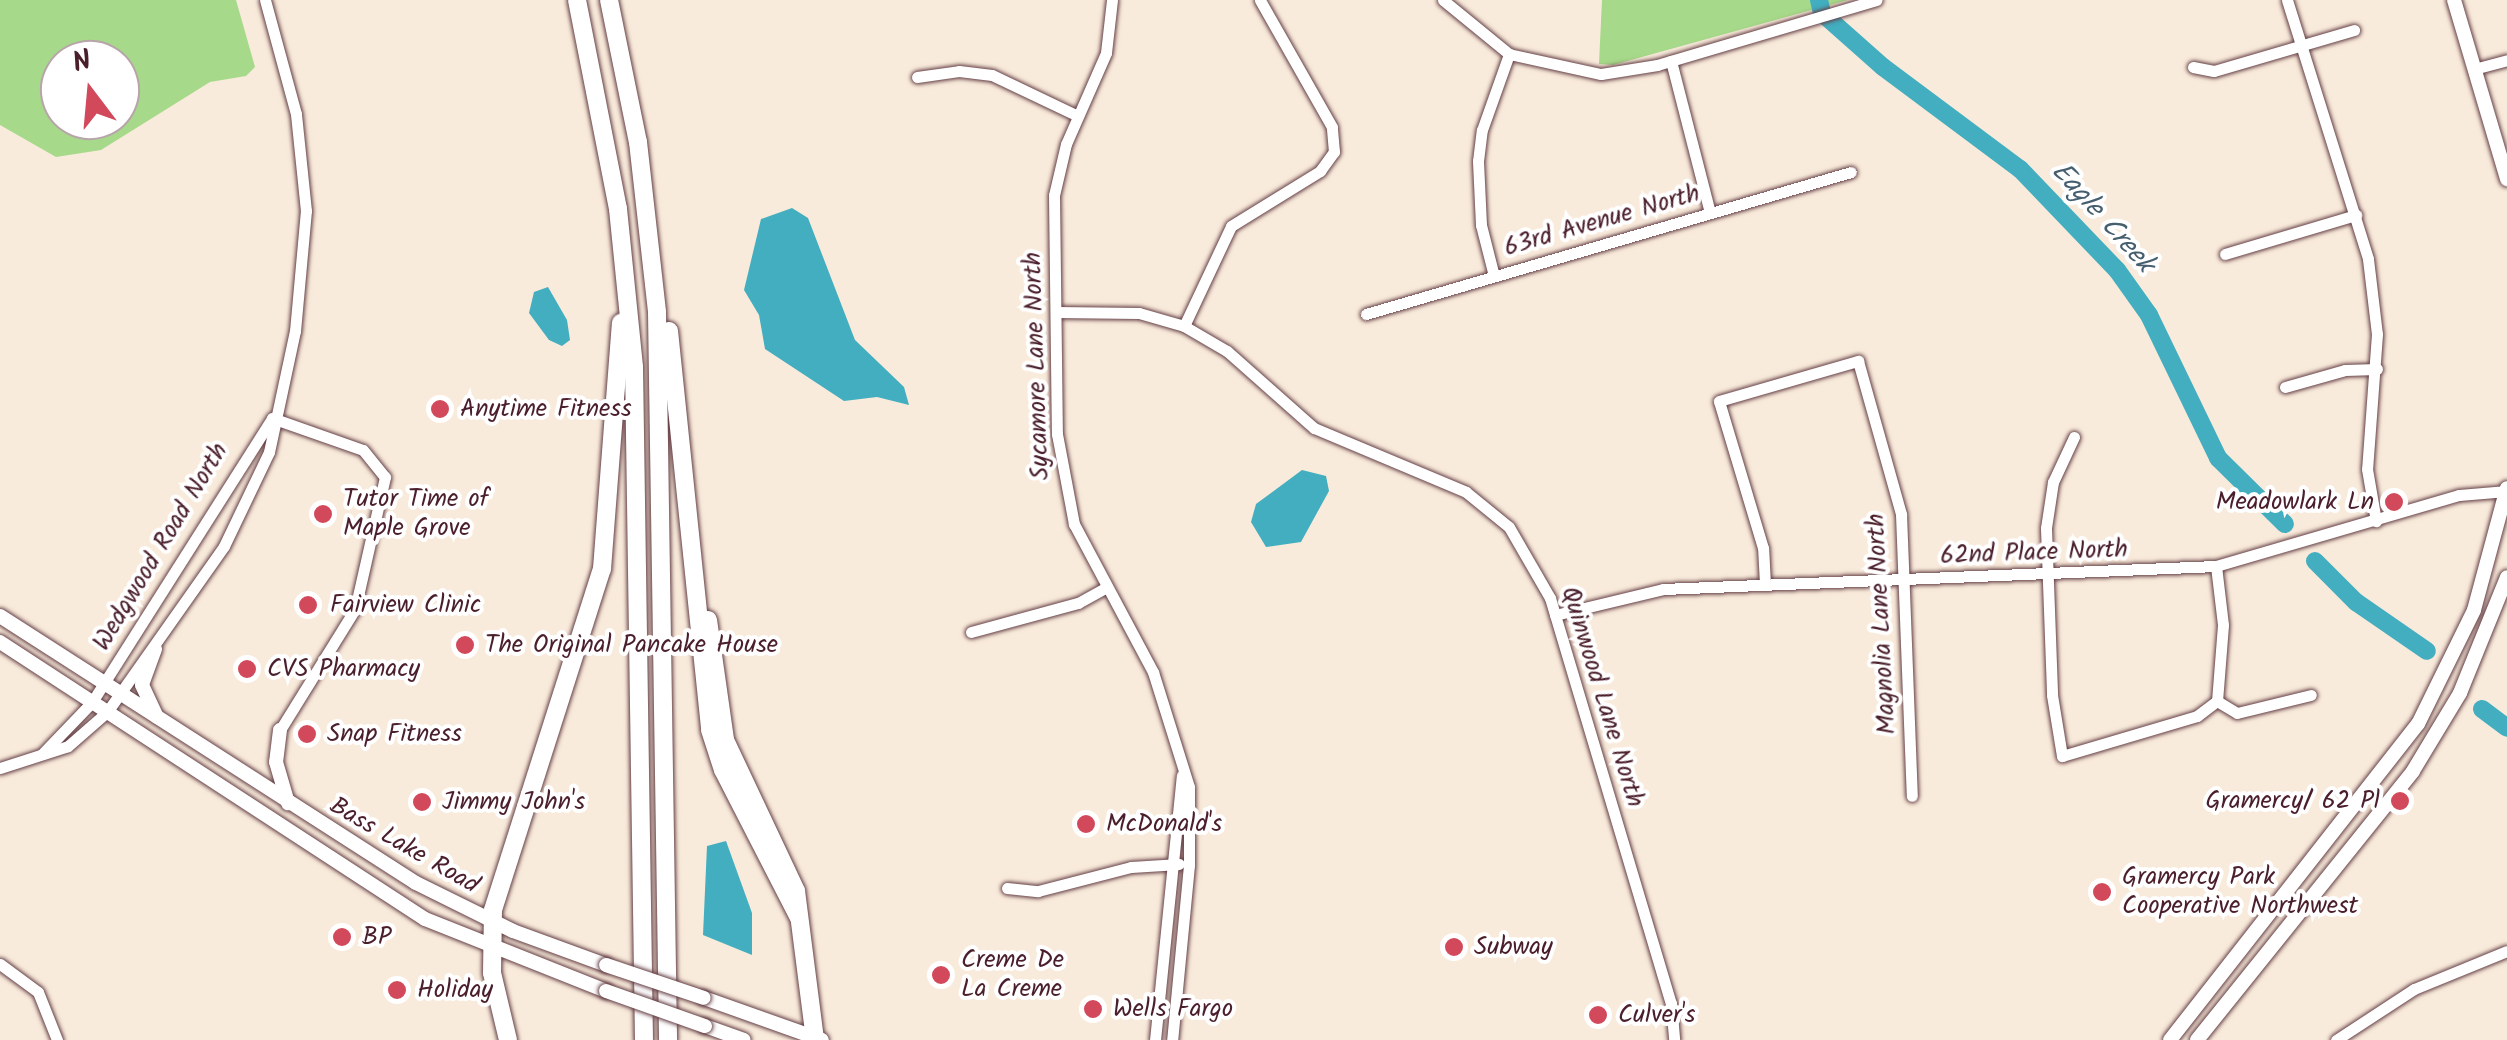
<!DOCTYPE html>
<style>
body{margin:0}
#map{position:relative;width:2507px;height:1040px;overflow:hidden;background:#f9ebdb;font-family:Kalam,sans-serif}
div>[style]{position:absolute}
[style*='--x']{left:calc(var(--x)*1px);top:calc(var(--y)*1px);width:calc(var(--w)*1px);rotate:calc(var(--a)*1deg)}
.green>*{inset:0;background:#a6d989}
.water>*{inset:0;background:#42aec0}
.river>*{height:18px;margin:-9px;padding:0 9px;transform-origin:9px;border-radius:9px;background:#42aec0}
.roads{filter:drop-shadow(0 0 2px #643e45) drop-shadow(0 0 2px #643e45)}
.minor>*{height:11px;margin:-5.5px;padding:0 5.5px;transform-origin:5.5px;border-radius:5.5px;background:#fff}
.major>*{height:14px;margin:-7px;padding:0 7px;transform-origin:7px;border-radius:7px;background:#fff}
.highway>*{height:18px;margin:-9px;padding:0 9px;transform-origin:9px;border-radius:9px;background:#fff}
.bridges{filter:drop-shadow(0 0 2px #643e45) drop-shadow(0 0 2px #643e45)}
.major-bridge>*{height:14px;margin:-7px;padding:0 7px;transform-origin:7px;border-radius:7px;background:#fff}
.dots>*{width:28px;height:28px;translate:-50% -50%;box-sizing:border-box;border:5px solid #fff;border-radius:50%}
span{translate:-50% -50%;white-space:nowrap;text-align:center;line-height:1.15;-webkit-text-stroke:8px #fff;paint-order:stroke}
.street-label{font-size:25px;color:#4a1f2b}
.poi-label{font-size:25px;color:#4a1f2b}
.left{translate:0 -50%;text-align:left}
.right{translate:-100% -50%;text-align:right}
.water-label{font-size:28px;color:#465f6e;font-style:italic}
.north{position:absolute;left:40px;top:40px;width:100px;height:100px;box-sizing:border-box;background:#fff;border:2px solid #b7a5aa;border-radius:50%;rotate:344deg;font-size:28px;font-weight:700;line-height:40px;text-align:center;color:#4a1f2b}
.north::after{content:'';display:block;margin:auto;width:35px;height:45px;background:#d1495b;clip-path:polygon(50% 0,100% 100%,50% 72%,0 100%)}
</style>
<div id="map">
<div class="green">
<div style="clip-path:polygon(evenodd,0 0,236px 0,255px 67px,246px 76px,210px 82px,101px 150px,56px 157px,0 125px,0 0,60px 60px,120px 60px,120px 120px,60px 120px,60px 60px)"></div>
<div style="clip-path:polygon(1602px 0,1848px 0,1613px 65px,1599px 64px)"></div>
</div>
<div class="water">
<div style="clip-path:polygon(792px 208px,808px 218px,855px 340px,904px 387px,909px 405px,877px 397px,844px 401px,765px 349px,759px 315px,744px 290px,761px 219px)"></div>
<div style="clip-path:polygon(548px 287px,567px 320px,570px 340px,562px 346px,549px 340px,529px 313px,534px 292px)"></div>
<div style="clip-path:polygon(1302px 470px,1326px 476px,1329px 491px,1301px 542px,1266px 547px,1251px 522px,1256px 504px)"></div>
<div style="clip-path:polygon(726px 841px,752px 913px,752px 955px,703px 935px,707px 846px)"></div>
</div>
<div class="river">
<div style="--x:1819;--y:0;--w:13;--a:77"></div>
<div style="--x:1822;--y:13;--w:81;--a:41.5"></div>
<div style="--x:1883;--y:67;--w:171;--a:36.7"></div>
<div style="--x:2020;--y:169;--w:140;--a:46.2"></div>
<div style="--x:2117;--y:270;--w:55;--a:54.6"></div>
<div style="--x:2149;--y:315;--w:159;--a:64.2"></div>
<div style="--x:2218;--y:458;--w:94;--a:44.6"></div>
<div style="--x:2315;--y:561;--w:58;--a:45"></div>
<div style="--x:2356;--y:602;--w:86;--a:34.6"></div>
<div style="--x:2482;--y:709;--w:31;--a:37"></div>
</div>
<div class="roads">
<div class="minor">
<div style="--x:1112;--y:0;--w:53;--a:96.5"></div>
<div style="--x:1106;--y:53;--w:99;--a:113.7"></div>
<div style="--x:1066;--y:144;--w:52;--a:103.2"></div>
<div style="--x:1054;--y:195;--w:239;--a:89.3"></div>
<div style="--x:1057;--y:434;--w:92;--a:79.3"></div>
<div style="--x:1074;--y:524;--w:168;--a:61.9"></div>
<div style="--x:1153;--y:672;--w:121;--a:72.6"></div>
<div style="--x:1189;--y:787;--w:78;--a:90"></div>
<div style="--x:1189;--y:865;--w:176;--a:95.5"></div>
<div style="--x:1443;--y:0;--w:85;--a:39.3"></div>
<div style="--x:1509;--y:54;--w:94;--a:12.3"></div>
<div style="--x:1601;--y:74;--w:57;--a:-9.1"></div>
<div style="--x:1657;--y:65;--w:229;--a:-16.5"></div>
<div style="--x:2287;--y:0;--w:271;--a:72.6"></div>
<div style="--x:2368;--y:259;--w:76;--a:83.2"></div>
<div style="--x:2377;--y:334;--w:135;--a:94.2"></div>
<div style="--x:2367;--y:469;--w:53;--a:80.2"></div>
<div style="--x:1671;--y:61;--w:157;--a:75.6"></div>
<div style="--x:2193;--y:67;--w:21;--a:11"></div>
<div style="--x:2214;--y:71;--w:146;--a:-16.3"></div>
<div style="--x:2474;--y:69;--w:34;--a:-15"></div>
<div style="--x:917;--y:77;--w:42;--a:-8.1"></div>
<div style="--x:959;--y:71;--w:33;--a:7"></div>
<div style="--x:992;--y:75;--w:95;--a:25.5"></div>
<div style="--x:2225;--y:254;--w:137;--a:-16.6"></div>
<div style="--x:1494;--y:276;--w:53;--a:-104.3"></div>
<div style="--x:1481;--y:225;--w:64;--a:-92.7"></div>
<div style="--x:1478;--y:161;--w:31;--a:-83"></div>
<div style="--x:1482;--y:130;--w:81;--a:-70.4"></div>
<div style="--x:1056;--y:312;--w:83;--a:0.7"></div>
<div style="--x:1139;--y:313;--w:47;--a:16.1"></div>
<div style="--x:1184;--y:326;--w:50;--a:30.2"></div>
<div style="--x:1227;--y:351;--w:116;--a:41.5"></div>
<div style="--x:1314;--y:428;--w:165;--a:22.8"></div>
<div style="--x:1466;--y:492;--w:55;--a:39.1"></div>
<div style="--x:1509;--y:527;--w:82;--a:60"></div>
<div style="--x:1550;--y:598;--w:423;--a:73.4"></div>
<div style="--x:1671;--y:1003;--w:37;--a:85"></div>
<div style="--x:1366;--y:314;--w:505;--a:-16.32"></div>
<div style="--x:1184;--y:326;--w:110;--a:-64.8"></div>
<div style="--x:1231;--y:226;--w:105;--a:-31.7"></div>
<div style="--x:1320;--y:171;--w:24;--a:-54"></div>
<div style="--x:1334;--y:152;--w:25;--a:-95"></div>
<div style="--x:1332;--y:127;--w:146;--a:-119.6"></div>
<div style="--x:2285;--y:387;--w:62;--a:-15.8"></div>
<div style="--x:2345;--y:370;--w:32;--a:-2"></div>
<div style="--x:272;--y:418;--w:96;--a:19.4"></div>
<div style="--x:363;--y:450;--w:35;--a:51"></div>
<div style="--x:385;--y:477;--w:135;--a:102.8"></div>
<div style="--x:355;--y:609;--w:142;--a:121.8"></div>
<div style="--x:2074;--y:437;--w:50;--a:115"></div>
<div style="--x:2053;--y:482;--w:47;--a:98.7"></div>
<div style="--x:2046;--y:528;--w:167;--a:87.9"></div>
<div style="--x:2052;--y:695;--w:62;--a:80.7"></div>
<div style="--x:2062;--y:756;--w:141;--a:-16.5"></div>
<div style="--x:2197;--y:716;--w:25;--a:-37"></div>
<div style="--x:2217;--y:701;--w:23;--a:31"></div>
<div style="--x:2237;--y:713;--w:76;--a:-13.7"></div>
<div style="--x:2216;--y:566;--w:59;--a:83.2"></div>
<div style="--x:2223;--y:625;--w:76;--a:94.5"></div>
<div style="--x:1765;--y:584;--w:36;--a:-93"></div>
<div style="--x:1763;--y:548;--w:153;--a:-106.7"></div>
<div style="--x:1719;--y:401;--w:145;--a:-16.1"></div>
<div style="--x:1858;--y:361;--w:159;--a:74.3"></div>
<div style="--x:1901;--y:514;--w:282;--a:87.8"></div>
<div style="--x:1555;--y:615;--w:111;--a:-13.5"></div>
<div style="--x:1663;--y:589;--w:553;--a:-2.38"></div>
<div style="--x:2216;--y:566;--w:253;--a:-16.3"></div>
<div style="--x:2459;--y:495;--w:48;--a:-4.8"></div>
<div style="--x:971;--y:632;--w:111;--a:-15.2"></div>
<div style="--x:1078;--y:603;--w:31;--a:-29"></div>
<div style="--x:42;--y:754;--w:72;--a:-46.1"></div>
<div style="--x:92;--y:702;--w:336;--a:-57.6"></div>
<div style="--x:0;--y:768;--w:71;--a:-17.9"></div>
<div style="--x:68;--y:746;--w:52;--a:-41.1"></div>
<div style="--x:107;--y:712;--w:203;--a:-54.8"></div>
<div style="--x:224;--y:546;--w:104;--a:-64.4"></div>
<div style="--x:269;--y:452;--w:124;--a:-77.9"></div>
<div style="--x:295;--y:331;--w:121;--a:-84.8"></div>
<div style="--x:306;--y:211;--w:98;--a:-95.9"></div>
<div style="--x:296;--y:114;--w:118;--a:-105.2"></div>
<div style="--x:1007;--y:888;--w:31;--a:6"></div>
<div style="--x:1038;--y:891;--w:96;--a:-14.5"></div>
<div style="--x:1131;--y:867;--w:48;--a:-3.6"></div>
<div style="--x:0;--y:964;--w:47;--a:36.4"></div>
<div style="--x:38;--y:992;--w:52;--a:68.4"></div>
<div style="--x:1155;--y:1040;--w:266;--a:-84.2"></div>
<div style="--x:2336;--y:1040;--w:93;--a:-33.2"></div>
<div style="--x:2414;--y:989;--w:100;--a:-22.2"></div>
</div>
<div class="major">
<div style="--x:2454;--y:0;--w:187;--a:73.5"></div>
<div style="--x:0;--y:616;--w:494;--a:32.7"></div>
<div style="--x:416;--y:883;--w:108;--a:26.3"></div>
<div style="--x:513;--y:931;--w:99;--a:20.1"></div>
<div style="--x:0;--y:642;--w:507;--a:33.09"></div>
<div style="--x:425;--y:919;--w:195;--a:21.7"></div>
<div style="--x:155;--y:649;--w:38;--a:110"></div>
<div style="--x:142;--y:685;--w:35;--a:65"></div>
<div style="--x:280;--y:730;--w:32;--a:97"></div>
<div style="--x:276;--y:762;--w:43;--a:73.7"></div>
<div style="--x:704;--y:998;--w:125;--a:19.6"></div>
<div style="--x:705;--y:1026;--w:41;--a:19.7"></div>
<div style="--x:2170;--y:1040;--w:402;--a:-51.9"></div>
<div style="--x:2418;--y:724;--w:127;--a:-63.8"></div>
<div style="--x:2474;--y:610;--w:126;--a:-74.9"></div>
<div style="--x:2197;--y:1040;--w:345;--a:-51.2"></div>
<div style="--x:2413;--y:771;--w:91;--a:-58.9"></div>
<div style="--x:2460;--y:693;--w:125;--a:-67.9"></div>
</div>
<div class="highway">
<div style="--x:577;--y:0;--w:213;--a:78.9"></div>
<div style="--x:618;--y:209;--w:159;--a:84.2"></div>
<div style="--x:634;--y:367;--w:673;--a:89.15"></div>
<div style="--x:609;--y:0;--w:145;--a:78.5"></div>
<div style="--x:638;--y:142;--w:171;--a:83.6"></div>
<div style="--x:657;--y:312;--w:728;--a:89.13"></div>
<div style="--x:669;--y:331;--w:401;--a:84.1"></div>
<div style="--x:710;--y:730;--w:42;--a:72"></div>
<div style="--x:723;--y:770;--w:166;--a:62.8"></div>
<div style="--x:708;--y:620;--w:121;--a:81.9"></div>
<div style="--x:725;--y:740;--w:167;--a:64.8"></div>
<div style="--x:796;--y:891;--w:150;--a:82.7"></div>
<div style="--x:508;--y:1040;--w:69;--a:-103.4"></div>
<div style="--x:492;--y:973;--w:63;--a:-89.1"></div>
<div style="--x:493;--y:910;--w:358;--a:-72.3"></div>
<div style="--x:602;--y:569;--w:247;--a:-85.6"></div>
</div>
</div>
<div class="bridges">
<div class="major-bridge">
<div style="--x:606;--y:965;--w:103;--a:18.6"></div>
<div style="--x:606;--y:991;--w:105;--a:19.5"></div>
</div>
</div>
<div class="dots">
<div style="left:440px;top:409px;background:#d1495b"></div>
<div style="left:2394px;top:502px;background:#d1495b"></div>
<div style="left:323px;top:514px;background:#d1495b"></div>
<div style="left:308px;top:605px;background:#d1495b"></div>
<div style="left:465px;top:645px;background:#d1495b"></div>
<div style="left:247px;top:669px;background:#d1495b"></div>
<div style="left:307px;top:734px;background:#d1495b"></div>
<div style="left:2400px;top:801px;background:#d1495b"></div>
<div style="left:422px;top:802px;background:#d1495b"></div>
<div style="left:1086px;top:824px;background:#d1495b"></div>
<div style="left:2102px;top:892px;background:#d1495b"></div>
<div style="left:342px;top:937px;background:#d1495b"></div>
<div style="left:1454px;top:947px;background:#d1495b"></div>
<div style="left:941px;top:975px;background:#d1495b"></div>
<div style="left:397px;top:990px;background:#d1495b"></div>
<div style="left:1093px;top:1009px;background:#d1495b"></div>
<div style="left:1598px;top:1015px;background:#d1495b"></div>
</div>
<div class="street-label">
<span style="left:1602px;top:221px;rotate:-16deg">63rd Avenue North</span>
<span style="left:1037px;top:366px;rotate:-92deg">Sycamore Lane North</span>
<span style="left:161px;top:547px;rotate:-59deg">Wedgwood Road North</span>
<span style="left:2034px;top:553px;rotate:-2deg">62nd Place North</span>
<span style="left:1882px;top:624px;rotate:-93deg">Magnolia Lane North</span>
<span style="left:1602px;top:697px;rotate:73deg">Quinwood Lane North</span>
<span style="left:404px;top:846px;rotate:30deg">Bass Lake Road</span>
</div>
<div class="poi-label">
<span class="left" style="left:460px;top:409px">Anytime Fitness</span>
<span class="left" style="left:343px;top:514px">Tutor Time of<br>Maple Grove</span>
<span class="right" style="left:2374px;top:502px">Meadowlark Ln</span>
<span class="left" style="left:330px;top:605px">Fairview Clinic</span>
<span class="left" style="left:485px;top:645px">The Original Pancake House</span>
<span class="left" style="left:267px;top:669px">CVS Pharmacy</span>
<span class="left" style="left:327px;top:734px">Snap Fitness</span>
<span class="right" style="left:2380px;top:801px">Gramercy/ 62 Pl</span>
<span class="left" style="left:442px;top:802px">Jimmy John's</span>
<span class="left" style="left:1106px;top:824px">McDonald's</span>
<span class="left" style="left:2122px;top:892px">Gramercy Park<br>Cooperative Northwest</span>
<span class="left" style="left:362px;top:937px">BP</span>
<span class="left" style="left:1474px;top:947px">Subway</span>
<span class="left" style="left:961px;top:975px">Creme De<br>La Creme</span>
<span class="left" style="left:417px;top:990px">Holiday</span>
<span class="left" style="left:1113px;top:1009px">Wells Fargo</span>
<span class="left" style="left:1618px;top:1015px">Culver's</span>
</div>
<div class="water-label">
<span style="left:2102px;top:218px;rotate:48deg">Eagle Creek</span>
</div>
<div class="north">N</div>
</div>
